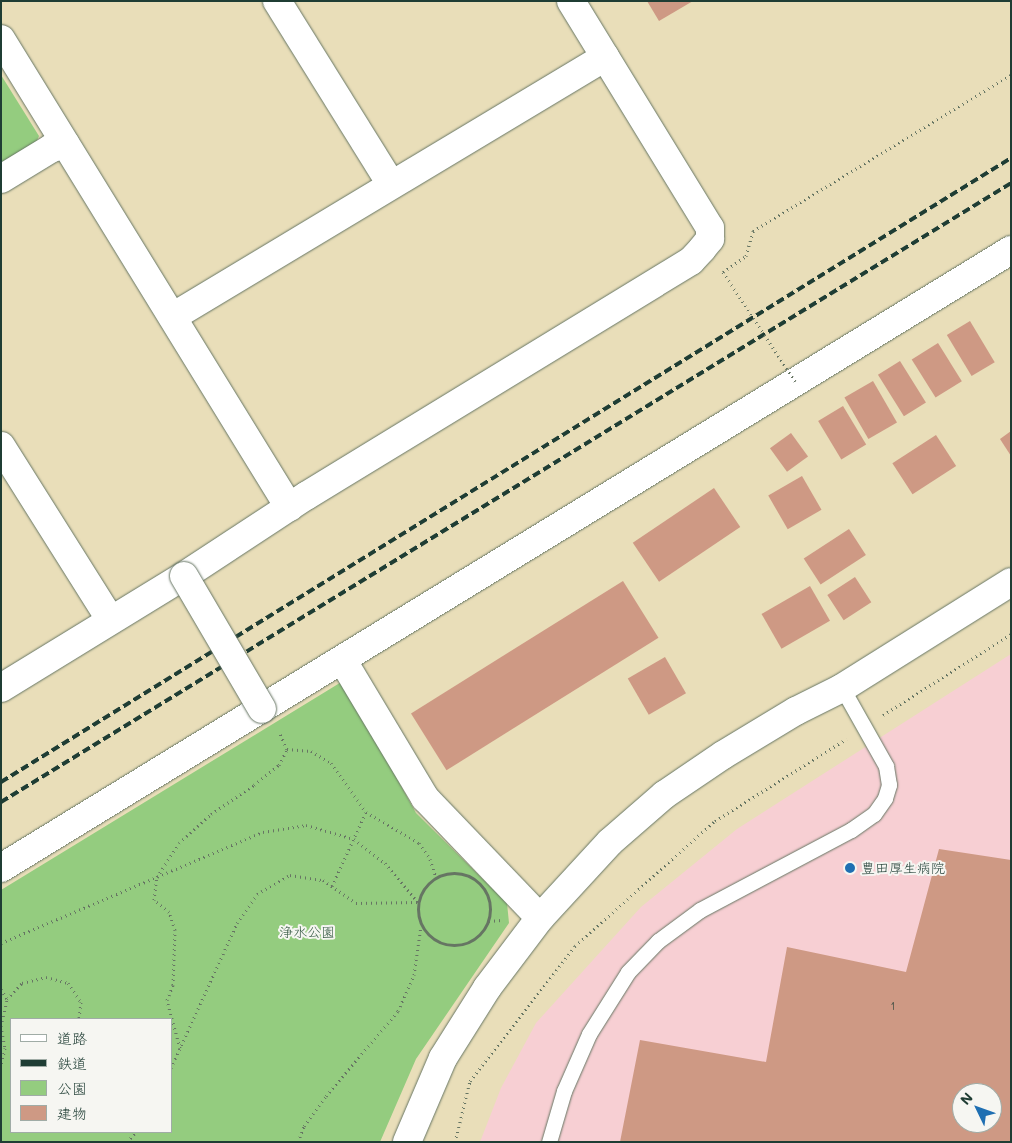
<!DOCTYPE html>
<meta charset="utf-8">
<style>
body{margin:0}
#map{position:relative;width:1012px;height:1143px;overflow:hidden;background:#e9deb9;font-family:Mali,"Klee One",sans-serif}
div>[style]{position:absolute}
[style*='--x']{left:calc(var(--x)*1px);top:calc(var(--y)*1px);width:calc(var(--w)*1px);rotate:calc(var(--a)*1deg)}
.built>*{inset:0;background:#f7cfd3}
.green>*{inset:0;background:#94cc7f}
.building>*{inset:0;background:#ce9984;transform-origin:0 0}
.path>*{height:3px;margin-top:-1.5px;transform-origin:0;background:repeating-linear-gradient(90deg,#667563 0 1px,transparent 0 5px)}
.path>.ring{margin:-1.5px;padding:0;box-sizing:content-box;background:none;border:3px solid #667563;border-radius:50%}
.roads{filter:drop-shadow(0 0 1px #667563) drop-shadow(0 0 1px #667563)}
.service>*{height:15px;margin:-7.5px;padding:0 7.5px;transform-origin:7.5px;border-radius:7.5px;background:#fff}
.minor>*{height:28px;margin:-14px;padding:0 14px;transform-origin:14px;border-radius:14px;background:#fff}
.tertiary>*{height:28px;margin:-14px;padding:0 14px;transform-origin:14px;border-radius:14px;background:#fff}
.rail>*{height:4px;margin-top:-2px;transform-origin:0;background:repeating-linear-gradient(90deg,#1f3d34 0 8px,transparent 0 12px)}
.path-bridge>*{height:3px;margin-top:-1.5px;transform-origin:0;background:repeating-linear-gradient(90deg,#667563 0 1px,transparent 0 5px)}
.bridges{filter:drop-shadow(0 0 1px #667563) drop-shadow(0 0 1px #667563)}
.tertiary-bridge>*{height:28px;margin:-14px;padding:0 14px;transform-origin:14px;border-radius:14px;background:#fff}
.dots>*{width:14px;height:14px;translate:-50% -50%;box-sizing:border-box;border:2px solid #f6f6f2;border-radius:50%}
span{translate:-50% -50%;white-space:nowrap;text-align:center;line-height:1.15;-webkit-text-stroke:4px #f6f6f2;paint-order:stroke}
.number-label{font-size:11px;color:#4b5448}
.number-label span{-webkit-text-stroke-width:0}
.poi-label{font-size:14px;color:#1f3d34}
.left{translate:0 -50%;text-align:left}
.park-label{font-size:14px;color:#365a43}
.frame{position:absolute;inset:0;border:2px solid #1f3d34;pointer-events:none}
.legend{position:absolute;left:10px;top:1018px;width:162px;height:115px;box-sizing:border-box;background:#f6f6f2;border:1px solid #a0aca6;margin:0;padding:6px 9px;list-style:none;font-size:15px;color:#1f3d34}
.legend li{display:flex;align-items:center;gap:10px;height:25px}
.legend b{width:25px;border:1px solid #a0aca6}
.north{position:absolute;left:952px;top:1083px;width:50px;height:50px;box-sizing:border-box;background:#f6f6f2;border:1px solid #a0aca6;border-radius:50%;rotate:312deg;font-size:14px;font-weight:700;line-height:20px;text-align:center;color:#1f3d34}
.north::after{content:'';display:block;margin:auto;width:18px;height:22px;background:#1f6fb2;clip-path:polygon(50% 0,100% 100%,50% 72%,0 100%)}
</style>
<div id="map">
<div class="built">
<div style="clip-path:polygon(evenodd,1011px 654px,1011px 1142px,480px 1142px,501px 1088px,536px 1023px,641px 907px,737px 829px,1011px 654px,962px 1093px,992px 1093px,992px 1123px,962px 1123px,962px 1093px)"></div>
</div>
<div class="green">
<div style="clip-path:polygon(1px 75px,39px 136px,31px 154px,1px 172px)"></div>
<div style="clip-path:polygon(evenodd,343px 681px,416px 813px,507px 903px,509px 923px,416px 1059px,380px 1142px,1px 1142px,1px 890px,343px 681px,11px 1019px,171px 1019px,171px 1132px,11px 1132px,11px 1019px)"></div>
</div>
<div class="building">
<div style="clip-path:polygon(647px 1px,693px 1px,659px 21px)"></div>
<div style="left:970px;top:321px;width:48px;height:27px;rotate:59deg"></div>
<div style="left:938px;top:343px;width:45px;height:31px;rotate:58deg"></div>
<div style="left:900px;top:361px;width:49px;height:26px;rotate:58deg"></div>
<div style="left:873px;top:381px;width:48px;height:33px;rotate:60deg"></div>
<div style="left:843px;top:406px;width:45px;height:29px;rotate:59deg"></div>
<div style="clip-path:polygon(1011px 431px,1011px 456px,1000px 439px)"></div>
<div style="left:791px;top:433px;width:29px;height:26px;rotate:54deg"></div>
<div style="left:936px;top:435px;width:37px;height:52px;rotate:57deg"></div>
<div style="left:802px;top:476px;width:39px;height:39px;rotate:60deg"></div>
<div style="left:714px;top:488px;width:47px;height:98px;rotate:56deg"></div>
<div style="left:849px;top:529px;width:31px;height:54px;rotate:57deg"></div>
<div style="left:855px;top:577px;width:30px;height:33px;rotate:57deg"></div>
<div style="left:623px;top:581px;width:67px;height:250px;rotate:58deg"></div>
<div style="left:810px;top:586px;width:40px;height:56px;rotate:60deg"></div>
<div style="left:665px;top:657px;width:42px;height:43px;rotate:60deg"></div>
<div style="clip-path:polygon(evenodd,939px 849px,1011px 860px,1011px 1142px,620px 1142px,640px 1040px,766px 1062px,787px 947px,906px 972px,939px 849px,962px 1093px,992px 1093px,992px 1123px,962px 1123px,962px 1093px)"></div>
</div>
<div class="path">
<div style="--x:723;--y:272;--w:28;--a:-35"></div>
<div style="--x:746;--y:256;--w:26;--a:-74"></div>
<div style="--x:753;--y:231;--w:301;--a:-31.2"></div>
<div style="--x:883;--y:715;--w:151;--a:-32.3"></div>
<div style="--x:287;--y:749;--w:24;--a:5"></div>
<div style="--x:311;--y:751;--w:23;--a:31"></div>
<div style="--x:331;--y:763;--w:60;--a:54.5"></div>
<div style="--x:366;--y:812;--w:61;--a:30.3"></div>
<div style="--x:419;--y:843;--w:19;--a:55"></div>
<div style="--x:430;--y:859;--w:20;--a:72"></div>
<div class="ring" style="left:418px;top:873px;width:69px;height:69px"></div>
<div style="--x:332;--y:886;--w:81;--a:-65.3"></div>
<div style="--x:489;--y:921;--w:13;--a:-4"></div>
<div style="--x:1;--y:943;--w:285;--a:-23"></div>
<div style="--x:263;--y:832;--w:44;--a:-9.2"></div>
<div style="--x:306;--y:825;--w:50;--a:16.3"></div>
<div style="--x:354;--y:839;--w:39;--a:38"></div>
<div style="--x:385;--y:863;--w:51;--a:49.8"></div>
<div style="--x:1;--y:989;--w:12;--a:59"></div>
<div style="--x:1;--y:1026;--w:28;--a:-77"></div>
<div style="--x:7;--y:999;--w:22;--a:-47"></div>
<div style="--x:22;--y:983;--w:25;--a:-14"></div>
<div style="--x:46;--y:977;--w:23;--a:15"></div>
<div style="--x:68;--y:983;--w:23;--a:56"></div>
<div style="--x:81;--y:1002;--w:17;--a:97"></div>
<div style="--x:1;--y:1026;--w:22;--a:80"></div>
<div style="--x:5;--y:1048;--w:18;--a:103"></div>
<div style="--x:180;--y:1048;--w:50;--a:-105.2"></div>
<div style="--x:167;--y:1000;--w:16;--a:-68"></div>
<div style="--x:173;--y:985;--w:55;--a:-87.9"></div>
<div style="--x:175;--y:930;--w:19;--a:-108"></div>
<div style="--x:169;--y:912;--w:19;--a:-141"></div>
<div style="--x:154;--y:900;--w:23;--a:-83"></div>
<div style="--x:157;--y:877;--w:40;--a:-57.1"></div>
<div style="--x:179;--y:843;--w:43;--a:-42.2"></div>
<div style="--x:211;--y:814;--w:52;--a:-34"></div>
<div style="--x:254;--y:785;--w:32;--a:-39"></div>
<div style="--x:279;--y:765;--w:18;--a:-63"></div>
<div style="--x:287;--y:749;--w:19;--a:-115"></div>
<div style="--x:171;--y:1068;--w:159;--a:-65.5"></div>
<div style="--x:237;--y:923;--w:35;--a:-55"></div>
<div style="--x:257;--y:894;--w:38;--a:-30"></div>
<div style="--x:290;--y:875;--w:33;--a:9"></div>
<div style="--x:323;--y:880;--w:40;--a:34.9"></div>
<div style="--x:356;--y:903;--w:62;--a:-0.9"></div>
<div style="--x:127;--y:1142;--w:13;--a:-48"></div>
<div style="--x:298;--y:1142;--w:17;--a:-69"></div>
<div style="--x:304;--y:1126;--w:37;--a:-54"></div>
<div style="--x:326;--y:1096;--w:111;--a:-49.7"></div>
<div style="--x:398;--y:1011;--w:39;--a:-66"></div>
<div style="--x:414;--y:975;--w:49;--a:-81.9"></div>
<div style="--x:455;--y:1142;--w:63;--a:-76.2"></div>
<div style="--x:470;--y:1081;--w:171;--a:-52.1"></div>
<div style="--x:575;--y:946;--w:188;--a:-41.8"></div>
<div style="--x:715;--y:821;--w:155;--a:-32"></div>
</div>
<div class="roads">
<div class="service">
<div style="--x:549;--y:1142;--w:53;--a:-73.6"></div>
<div style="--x:564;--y:1091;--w:62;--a:-66.3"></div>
<div style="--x:589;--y:1034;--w:73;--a:-57.8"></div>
<div style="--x:628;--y:972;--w:43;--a:-45.9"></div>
<div style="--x:658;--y:941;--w:52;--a:-36.4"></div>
<div style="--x:700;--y:910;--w:171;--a:-27.9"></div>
<div style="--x:851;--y:830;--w:28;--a:-35"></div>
<div style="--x:874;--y:814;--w:19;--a:-55"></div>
<div style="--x:885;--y:798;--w:14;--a:-73"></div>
<div style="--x:889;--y:785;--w:19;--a:-99"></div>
<div style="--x:886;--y:766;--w:90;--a:-119.4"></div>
</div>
<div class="minor">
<div style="--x:277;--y:1;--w:216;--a:58.1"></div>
<div style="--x:1;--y:39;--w:550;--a:58.39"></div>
<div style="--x:1;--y:179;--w:60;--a:-31.3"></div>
<div style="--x:52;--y:148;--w:14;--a:-17"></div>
<div style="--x:174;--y:316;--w:503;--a:-31"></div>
<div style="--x:1;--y:446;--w:204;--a:57.8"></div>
<div style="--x:343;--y:661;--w:160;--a:59.1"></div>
<div style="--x:425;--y:798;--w:166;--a:46.2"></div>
<div style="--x:1;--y:688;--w:215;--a:-31.5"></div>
<div style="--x:184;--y:576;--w:146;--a:-33.3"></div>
<div style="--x:306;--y:496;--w:451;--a:-31.4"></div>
<div style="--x:691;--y:261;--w:16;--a:-47"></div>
<div style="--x:702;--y:249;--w:13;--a:-51"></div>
<div style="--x:710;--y:239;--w:11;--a:-90"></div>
<div style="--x:710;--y:228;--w:266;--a:-121.5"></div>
<div style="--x:1;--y:868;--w:1184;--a:-31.46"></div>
</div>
<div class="tertiary">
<div style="--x:407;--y:1142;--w:91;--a:-66.8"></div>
<div style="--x:443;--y:1058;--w:83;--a:-57.8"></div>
<div style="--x:487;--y:988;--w:88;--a:-52.9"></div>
<div style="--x:540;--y:918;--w:103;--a:-47.4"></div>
<div style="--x:610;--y:842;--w:72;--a:-41"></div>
<div style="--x:664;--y:795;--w:71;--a:-34.1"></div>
<div style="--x:723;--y:755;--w:85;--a:-31.1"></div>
<div style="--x:796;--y:711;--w:51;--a:-26.6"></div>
<div style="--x:842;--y:688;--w:199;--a:-32.1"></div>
</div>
</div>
<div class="rail">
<div style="--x:1;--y:782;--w:1187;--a:-31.71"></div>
<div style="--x:1;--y:802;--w:1185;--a:-31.5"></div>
</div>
<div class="path-bridge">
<div style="--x:723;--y:272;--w:131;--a:56.6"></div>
</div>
<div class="bridges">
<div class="tertiary-bridge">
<div style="--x:184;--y:576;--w:154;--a:59.6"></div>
</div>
</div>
<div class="dots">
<div style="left:850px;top:868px;background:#1f6fb2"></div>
</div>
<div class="number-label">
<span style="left:893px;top:1006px">1</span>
</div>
<div class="poi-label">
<span class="left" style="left:861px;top:868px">豊田厚生病院</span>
</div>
<div class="park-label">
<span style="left:307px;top:932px">浄水公園</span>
</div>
<div class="frame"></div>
<ul class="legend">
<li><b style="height:6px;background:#fff"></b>道路</li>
<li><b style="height:6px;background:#1f3d34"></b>鉄道</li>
<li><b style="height:14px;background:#94cc7f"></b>公園</li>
<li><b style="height:14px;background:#ce9984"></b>建物</li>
</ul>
<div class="north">N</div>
</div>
